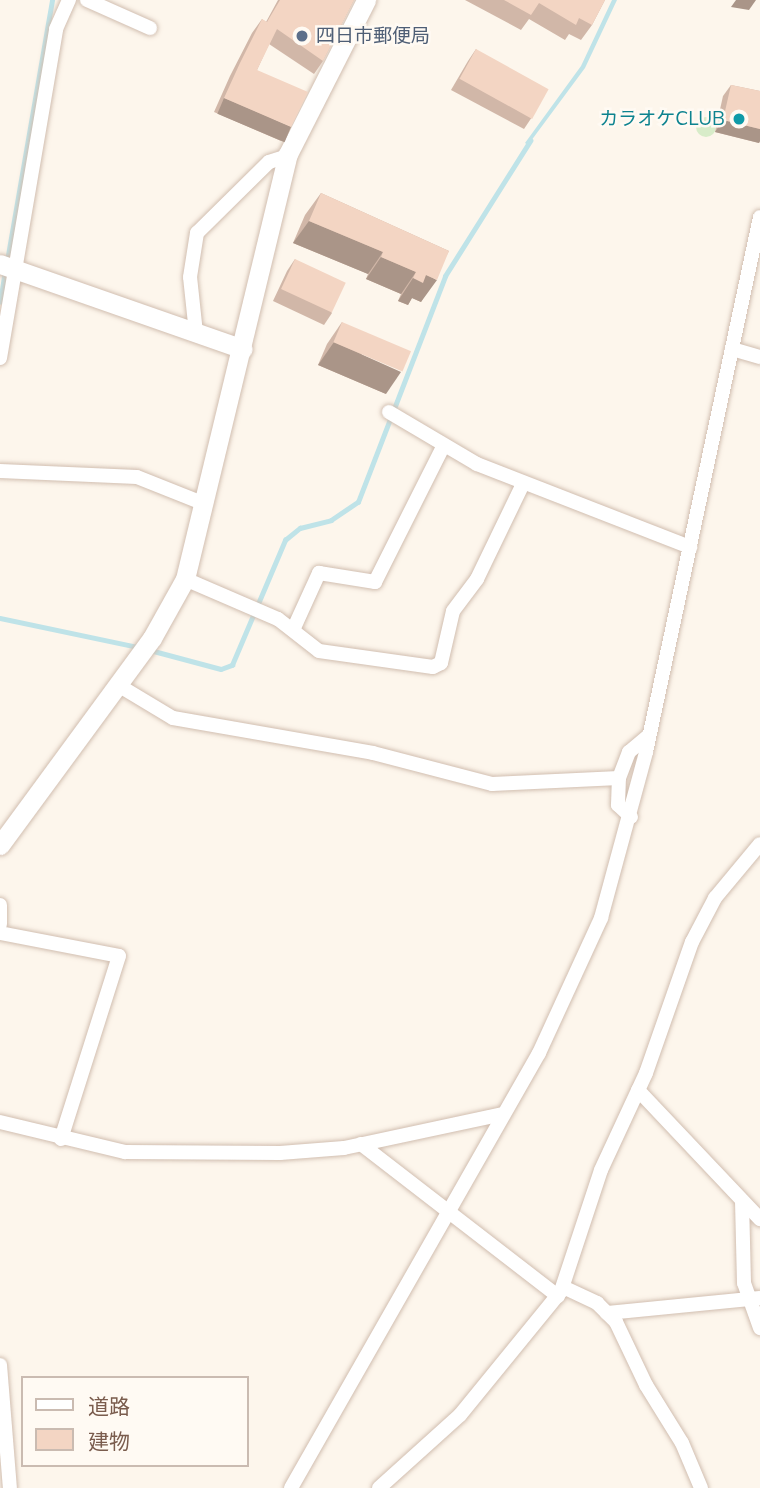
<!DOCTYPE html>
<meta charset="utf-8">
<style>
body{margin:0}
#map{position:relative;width:760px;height:1488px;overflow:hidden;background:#fdf6ec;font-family:Mulish,"Noto Sans JP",sans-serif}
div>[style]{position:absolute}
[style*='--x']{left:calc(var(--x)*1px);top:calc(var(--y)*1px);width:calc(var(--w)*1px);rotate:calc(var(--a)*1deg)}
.green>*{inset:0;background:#d8ecc9}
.round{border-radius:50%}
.water>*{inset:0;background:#bfe3e8}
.stream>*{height:4.5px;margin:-2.25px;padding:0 2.25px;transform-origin:2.25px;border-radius:2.25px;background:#bfe3e8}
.roads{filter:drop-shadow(0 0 2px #d1beb0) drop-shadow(0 0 2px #d1beb0)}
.street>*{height:14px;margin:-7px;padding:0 7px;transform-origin:7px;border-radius:7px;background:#fff}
.secondary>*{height:19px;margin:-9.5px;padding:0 9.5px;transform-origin:9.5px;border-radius:9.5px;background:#fff}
.wall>*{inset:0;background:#d1b7a8}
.shaded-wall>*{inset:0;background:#aa9588;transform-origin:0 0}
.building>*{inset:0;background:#f3d5c3;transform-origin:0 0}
.dots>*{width:19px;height:19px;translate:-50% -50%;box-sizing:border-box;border:4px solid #fffaf3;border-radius:50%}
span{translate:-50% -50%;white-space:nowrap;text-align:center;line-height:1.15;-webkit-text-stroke:5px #fffaf3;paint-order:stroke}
.service-label{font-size:19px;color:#4e5e75}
.left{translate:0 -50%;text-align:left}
.culture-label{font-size:19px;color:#0d838f}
.right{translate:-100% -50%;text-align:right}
.legend{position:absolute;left:21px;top:1376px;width:228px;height:91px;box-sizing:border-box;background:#fffaf3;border:2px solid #cabbb1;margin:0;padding:9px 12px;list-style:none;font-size:21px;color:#7a5c4d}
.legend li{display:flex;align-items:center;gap:14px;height:35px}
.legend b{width:35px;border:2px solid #cabbb1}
</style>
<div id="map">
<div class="green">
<div class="round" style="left:696px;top:117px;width:20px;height:20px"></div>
</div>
<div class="water">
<div style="clip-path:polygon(612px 0,617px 0,585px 68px,528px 145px,525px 143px,581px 66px)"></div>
</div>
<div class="stream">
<div style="--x:7;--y:261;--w:265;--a:-80.2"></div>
<div style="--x:0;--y:302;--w:32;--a:-81"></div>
<div style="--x:0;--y:618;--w:141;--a:11.9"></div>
<div style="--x:150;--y:650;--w:73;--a:15"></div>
<div style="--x:221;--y:669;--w:12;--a:-20"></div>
<div style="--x:232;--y:665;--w:136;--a:-67"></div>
<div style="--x:285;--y:540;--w:19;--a:-39"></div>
<div style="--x:300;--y:528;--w:32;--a:-14"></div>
<div style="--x:331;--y:520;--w:32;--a:-34"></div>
<div style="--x:358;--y:502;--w:242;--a:-68.9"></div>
<div style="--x:445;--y:276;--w:160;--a:-57.8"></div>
</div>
<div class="roads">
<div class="street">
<div style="--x:87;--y:0;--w:69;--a:24"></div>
<div style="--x:196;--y:333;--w:56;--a:-96.1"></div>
<div style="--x:190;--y:277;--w:45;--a:-81"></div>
<div style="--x:197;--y:233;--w:101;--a:-44.6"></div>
<div style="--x:269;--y:162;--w:19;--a:-18"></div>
<div style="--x:732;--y:349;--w:29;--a:16"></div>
<div style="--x:0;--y:358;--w:334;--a:-80.3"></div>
<div style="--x:56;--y:29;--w:32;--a:-66"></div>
<div style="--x:389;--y:412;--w:102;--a:30.6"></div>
<div style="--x:477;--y:464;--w:229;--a:21.3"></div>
<div style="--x:0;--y:471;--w:137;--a:2.5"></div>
<div style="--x:137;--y:477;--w:73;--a:21.7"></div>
<div style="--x:185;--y:579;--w:101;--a:23.3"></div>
<div style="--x:278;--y:619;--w:52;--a:38"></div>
<div style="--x:319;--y:651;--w:115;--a:8"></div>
<div style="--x:433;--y:667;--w:9;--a:-27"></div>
<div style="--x:441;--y:663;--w:53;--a:-77"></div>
<div style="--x:453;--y:611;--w:40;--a:-53"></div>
<div style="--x:477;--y:579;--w:106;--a:-64.2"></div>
<div style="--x:293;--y:630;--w:63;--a:-65.5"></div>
<div style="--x:319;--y:573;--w:57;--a:9.1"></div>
<div style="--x:375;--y:582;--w:151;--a:-63.3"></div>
<div style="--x:118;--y:685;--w:64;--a:31"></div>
<div style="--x:173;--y:718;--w:203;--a:9.9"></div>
<div style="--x:373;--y:753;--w:123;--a:14.6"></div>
<div style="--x:492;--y:784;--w:127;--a:-2.7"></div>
<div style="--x:631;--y:817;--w:18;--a:-137"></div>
<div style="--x:618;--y:805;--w:27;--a:-88"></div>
<div style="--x:619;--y:778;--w:28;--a:-69"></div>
<div style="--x:629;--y:752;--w:26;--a:-40"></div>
<div style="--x:0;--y:905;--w:19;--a:90"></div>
<div style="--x:0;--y:933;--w:121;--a:10.9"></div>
<div style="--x:119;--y:956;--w:192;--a:107.6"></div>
<div style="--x:638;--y:1090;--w:178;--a:46.6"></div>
<div style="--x:0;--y:1122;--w:129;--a:13.5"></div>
<div style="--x:125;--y:1152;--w:155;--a:0.4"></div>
<div style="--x:280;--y:1153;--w:64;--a:-4.5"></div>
<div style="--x:344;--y:1148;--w:162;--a:-12.1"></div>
<div style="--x:361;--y:1144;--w:249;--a:37.7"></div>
<div style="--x:742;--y:1201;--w:82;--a:88.6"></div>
<div style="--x:744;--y:1283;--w:48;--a:70.4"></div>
<div style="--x:563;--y:1287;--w:38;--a:25"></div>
<div style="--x:597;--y:1303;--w:27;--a:45"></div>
<div style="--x:616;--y:1322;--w:70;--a:64.5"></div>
<div style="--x:646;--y:1385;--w:68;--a:58.2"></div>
<div style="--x:682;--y:1443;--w:49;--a:67.1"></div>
<div style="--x:607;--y:1313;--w:154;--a:-5.6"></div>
<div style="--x:0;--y:1365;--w:123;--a:85.4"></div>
<div style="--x:291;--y:1488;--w:501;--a:-60.31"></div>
<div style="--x:539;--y:1053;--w:149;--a:-65.3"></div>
<div style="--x:601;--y:918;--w:172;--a:-74.8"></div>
<div style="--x:646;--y:752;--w:547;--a:-77.97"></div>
<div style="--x:379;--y:1488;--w:109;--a:-42"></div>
<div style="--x:460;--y:1415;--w:160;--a:-50.8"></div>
<div style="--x:561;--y:1291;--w:127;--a:-71.7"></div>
<div style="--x:601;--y:1170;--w:107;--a:-65.1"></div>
<div style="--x:646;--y:1073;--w:139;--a:-70.7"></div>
<div style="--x:692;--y:942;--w:50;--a:-62.4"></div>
<div style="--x:715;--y:898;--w:70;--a:-50.2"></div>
</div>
<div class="secondary">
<div style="--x:0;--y:264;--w:257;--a:19.3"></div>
<div style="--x:0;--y:845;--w:257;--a:-53.7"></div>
<div style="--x:152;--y:638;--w:68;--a:-60.8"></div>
<div style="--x:185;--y:579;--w:437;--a:-76.4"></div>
<div style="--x:288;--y:154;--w:173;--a:-63.1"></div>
</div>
</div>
<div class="wall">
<div style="clip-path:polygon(278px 0,354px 0,323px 61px,314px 74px,269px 44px,257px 70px,281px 141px,214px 112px,230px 76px,252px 33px,262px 19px,266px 22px)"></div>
<div style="clip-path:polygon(465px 0,605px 0,592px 25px,581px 40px,569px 34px,565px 40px,529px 19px,521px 30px)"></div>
<div style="clip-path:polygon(476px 49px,532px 117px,524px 129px,451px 90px,468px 61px)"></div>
<div style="clip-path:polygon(731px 85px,760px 91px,760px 141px,759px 143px,715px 132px,723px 96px)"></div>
<div style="clip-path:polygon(321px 193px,449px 251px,421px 302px,412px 298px,408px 305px,398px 301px,401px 294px,366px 279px,368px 274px,293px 243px,305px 215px)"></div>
<div style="clip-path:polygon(295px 259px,332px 313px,324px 325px,273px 301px,287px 271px)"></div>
<div style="clip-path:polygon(342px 322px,386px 394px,318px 365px,327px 344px)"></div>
</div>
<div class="shaded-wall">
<div style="clip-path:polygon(736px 0,756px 0,749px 10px,731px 7px)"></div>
<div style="left:224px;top:98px;width:73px;height:17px;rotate:23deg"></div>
<div style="clip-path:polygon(723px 120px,760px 129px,760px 141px,759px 143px,715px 132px)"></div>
<div style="clip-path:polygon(309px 221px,383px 252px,368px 274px,293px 243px)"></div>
<div style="clip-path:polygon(381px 257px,416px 272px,401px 294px,366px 279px)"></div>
<div style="clip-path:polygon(426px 275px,437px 280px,421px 302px,412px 298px,408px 305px,398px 301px,413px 278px)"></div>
<div style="clip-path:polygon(334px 342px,401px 372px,386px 394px,318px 365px)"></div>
</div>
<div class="building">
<div style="clip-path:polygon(280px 0,354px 0,323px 61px,277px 29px,257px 70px,308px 92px,291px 127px,224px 98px,240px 63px,262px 19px,267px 22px)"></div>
<div style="clip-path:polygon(504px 0,605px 0,592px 25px,579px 18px,576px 25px,539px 3px,531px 15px)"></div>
<div style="left:476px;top:49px;width:83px;height:34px;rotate:29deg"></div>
<div style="clip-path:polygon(731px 85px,760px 91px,760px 129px,723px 120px)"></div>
<div style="clip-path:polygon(321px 193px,449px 251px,437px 280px,426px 275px,423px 283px,413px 278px,416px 272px,381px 257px,383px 252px,309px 221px)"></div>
<div style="left:295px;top:259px;width:56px;height:33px;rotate:25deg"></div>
<div style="left:342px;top:322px;width:75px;height:22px;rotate:23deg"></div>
</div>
<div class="dots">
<div style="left:302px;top:36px;background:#5c6f8a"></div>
<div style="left:739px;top:119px;background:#0f9aa8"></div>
</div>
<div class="service-label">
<span class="left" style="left:316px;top:36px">四日市郵便局</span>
</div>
<div class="culture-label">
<span class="right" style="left:725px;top:119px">カラオケCLUB</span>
</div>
<ul class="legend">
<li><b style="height:9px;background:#fff"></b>道路</li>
<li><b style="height:19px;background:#f3d5c3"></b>建物</li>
</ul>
</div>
